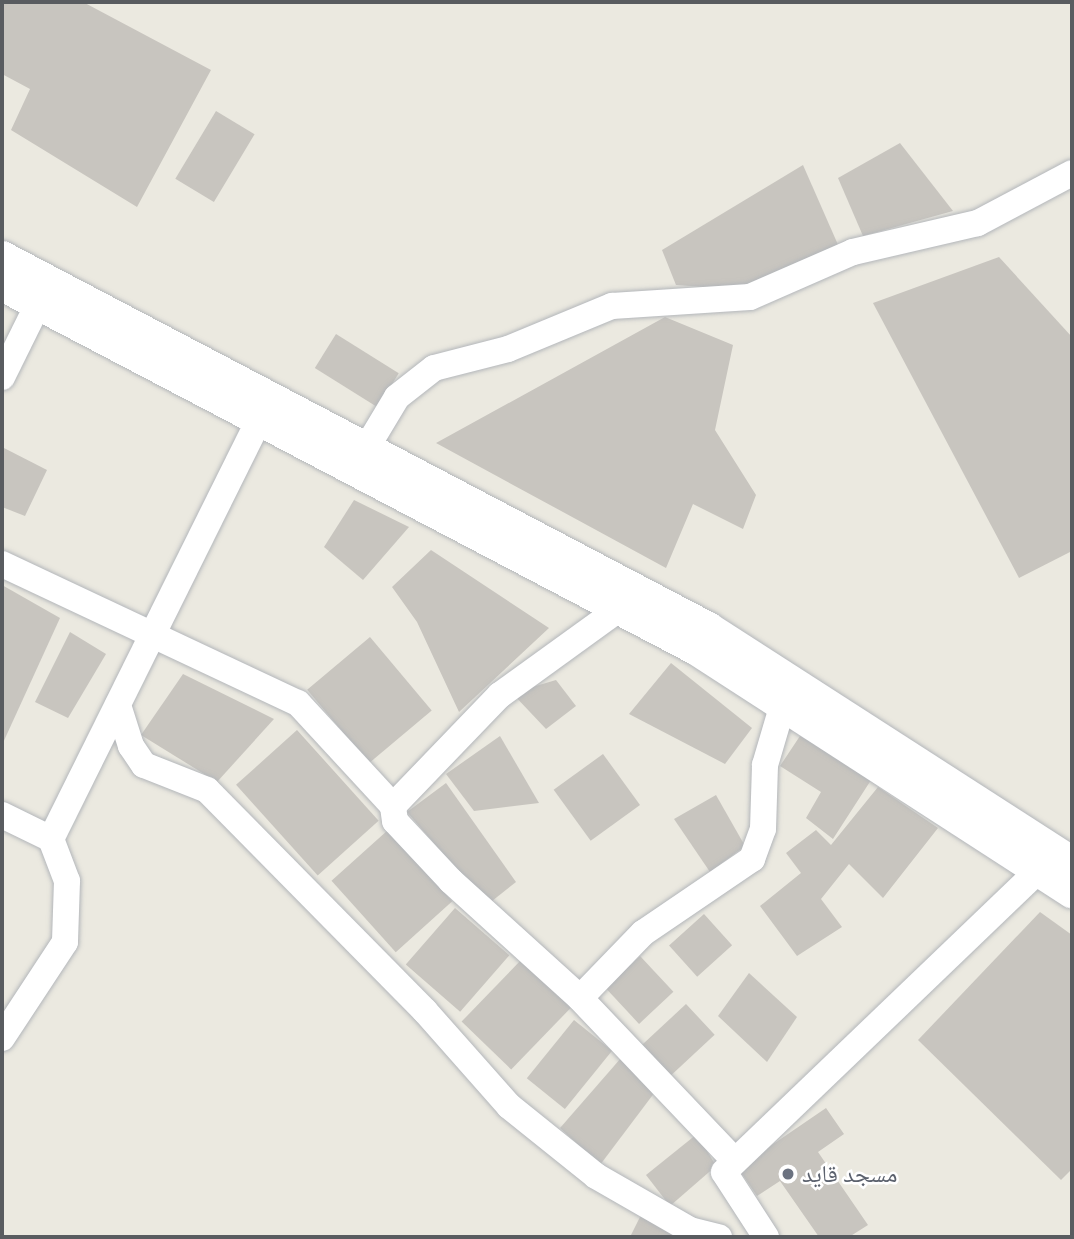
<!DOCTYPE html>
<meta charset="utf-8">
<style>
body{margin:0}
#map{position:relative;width:1074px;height:1239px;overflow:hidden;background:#ebe9e0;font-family:Ubuntu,"Noto Naskh Arabic",sans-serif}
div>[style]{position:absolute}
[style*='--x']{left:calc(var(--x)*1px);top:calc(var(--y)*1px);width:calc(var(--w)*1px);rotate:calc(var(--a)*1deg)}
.building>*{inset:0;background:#c8c5bf;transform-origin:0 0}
.roads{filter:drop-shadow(0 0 2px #b3b6ba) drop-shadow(0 0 2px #b3b6ba)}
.minor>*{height:26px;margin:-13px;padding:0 13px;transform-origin:13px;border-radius:13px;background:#fff}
.tertiary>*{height:32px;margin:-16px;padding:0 16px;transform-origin:16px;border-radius:16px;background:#fff}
.dots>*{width:19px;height:19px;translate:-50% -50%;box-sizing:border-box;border:4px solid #fff;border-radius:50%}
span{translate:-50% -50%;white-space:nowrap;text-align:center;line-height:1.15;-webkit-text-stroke:5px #fff;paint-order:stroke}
.worship-label{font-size:24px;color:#5b616d}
.left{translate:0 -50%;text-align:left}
.frame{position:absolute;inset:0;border:4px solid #595c60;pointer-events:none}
</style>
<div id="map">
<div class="building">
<div style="clip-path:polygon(2px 2px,83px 2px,211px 70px,137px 207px,11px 130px,30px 89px,2px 74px)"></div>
<div style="left:216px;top:111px;width:45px;height:79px;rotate:31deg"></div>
<div style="clip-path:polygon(900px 143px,953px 211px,863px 236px,838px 178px)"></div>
<div style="clip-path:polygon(803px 165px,839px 247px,748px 290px,676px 285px,662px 250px)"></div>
<div style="clip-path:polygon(999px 257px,1072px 337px,1072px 551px,1019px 578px,873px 303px)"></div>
<div style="clip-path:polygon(665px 317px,733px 345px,715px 430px,756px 495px,743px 529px,693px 504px,666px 568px,436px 443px)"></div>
<div style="left:336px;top:334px;width:74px;height:40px;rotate:32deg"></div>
<div style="clip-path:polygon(2px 447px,47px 470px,25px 516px,2px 507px)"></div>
<div style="clip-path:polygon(354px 500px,409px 527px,363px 580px,324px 547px)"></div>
<div style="clip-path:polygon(431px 550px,549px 628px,459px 712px,417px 622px,392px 587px)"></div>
<div style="clip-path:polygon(2px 585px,60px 618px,2px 745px)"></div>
<div style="clip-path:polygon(70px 632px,106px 654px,68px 718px,35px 702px)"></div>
<div style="left:370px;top:637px;width:96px;height:82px;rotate:50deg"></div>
<div style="clip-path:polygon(671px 663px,752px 728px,725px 764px,629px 714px)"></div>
<div style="clip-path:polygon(183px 674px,274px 719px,217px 782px,141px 735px)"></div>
<div style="clip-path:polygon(556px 680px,576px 706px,546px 729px,512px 693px)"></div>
<div style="left:297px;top:730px;width:122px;height:82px;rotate:48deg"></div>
<div style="clip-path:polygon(500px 736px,539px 803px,474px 811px,446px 774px)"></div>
<div style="clip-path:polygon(800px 736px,873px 777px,833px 839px,806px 818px,821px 792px,780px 766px)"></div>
<div style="left:603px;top:754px;width:63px;height:61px;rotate:54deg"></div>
<div style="clip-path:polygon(446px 783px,516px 882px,487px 905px,407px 812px)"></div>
<div style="clip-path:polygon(878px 787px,938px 828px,883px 898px,849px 864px,821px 899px,842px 927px,797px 956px,760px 906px,801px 873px,786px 853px,816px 830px,831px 845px)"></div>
<div style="clip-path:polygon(716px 795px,745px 846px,710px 872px,674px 819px)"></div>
<div style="left:388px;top:830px;width:96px;height:76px;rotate:48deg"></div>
<div style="left:455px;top:908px;width:72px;height:75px;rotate:41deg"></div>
<div style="clip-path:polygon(1040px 912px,1072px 935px,1072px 1169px,1061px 1180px,918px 1040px)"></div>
<div style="left:704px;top:914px;width:42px;height:47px;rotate:48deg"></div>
<div style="left:640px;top:956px;width:49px;height:47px;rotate:47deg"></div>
<div style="left:522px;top:959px;width:69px;height:87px;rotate:44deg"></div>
<div style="clip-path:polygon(749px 973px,797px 1017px,767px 1062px,718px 1016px)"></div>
<div style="left:686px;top:1004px;width:42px;height:61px;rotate:47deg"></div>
<div style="left:574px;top:1020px;width:49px;height:75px;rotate:39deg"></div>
<div style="clip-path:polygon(621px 1058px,658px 1088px,600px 1165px,560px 1128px)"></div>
<div style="clip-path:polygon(826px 1108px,844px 1134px,818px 1152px,868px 1225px,849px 1237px,819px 1237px,780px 1181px,757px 1196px,738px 1168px)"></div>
<div style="clip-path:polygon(697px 1134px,716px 1166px,670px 1206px,646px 1175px)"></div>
<div style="clip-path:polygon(644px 1209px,702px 1237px,630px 1237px)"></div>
</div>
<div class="roads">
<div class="minor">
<div style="--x:2;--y:377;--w:81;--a:-63.7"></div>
<div style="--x:367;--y:447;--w:58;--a:-59"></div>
<div style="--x:397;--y:397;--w:47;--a:-38.1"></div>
<div style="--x:434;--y:368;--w:76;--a:-14.4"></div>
<div style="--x:508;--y:349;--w:113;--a:-22.5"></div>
<div style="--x:612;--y:306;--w:138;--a:-3.7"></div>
<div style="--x:750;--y:297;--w:112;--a:-23.6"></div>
<div style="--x:853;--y:252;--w:128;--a:-13.1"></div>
<div style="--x:978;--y:223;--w:106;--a:-28"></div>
<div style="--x:2;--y:564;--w:327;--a:25.2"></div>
<div style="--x:298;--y:703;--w:140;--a:47.3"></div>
<div style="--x:118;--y:705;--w:43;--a:72.4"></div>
<div style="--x:131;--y:746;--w:23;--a:56"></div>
<div style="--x:144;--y:765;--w:68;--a:21.6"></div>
<div style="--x:207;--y:790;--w:310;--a:45.4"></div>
<div style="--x:425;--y:1011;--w:127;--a:48.5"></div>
<div style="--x:509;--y:1106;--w:112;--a:38.8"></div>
<div style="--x:596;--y:1176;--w:108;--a:29.9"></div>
<div style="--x:690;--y:1230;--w:30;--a:14"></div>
<div style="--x:2;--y:815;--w:55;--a:26.1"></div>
<div style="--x:51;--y:839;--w:45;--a:69.1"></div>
<div style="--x:67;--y:881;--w:61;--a:91.9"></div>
<div style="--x:65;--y:942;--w:115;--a:123.3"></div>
<div style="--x:51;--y:839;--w:468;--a:-63.6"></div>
<div style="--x:580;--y:998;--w:174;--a:-137.8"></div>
<div style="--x:451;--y:881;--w:82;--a:-133"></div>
<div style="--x:395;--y:821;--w:15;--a:-98"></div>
<div style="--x:393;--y:806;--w:154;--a:-46.1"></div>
<div style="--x:500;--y:695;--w:147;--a:-35.9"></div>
<div style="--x:735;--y:1161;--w:225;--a:-133.6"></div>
<div style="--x:580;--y:998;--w:91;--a:-45.9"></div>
<div style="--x:643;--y:933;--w:132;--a:-34.2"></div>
<div style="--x:752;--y:859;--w:32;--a:-70"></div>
<div style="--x:763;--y:829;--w:64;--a:-88.2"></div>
<div style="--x:765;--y:765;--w:64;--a:-73.6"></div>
<div style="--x:766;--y:1237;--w:77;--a:-122.9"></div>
<div style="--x:724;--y:1172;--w:436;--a:-43.8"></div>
</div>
<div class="tertiary">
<div style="--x:2;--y:257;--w:798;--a:27.72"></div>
<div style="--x:708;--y:628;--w:433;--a:32.8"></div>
<div style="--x:2;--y:285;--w:784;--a:27.68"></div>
<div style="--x:696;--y:649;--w:448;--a:32.9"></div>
</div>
</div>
<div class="dots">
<div style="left:788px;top:1174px;background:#6b7280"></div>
</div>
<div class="worship-label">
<span class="left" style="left:802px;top:1174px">مسجد قايد</span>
</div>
<div class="frame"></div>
</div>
